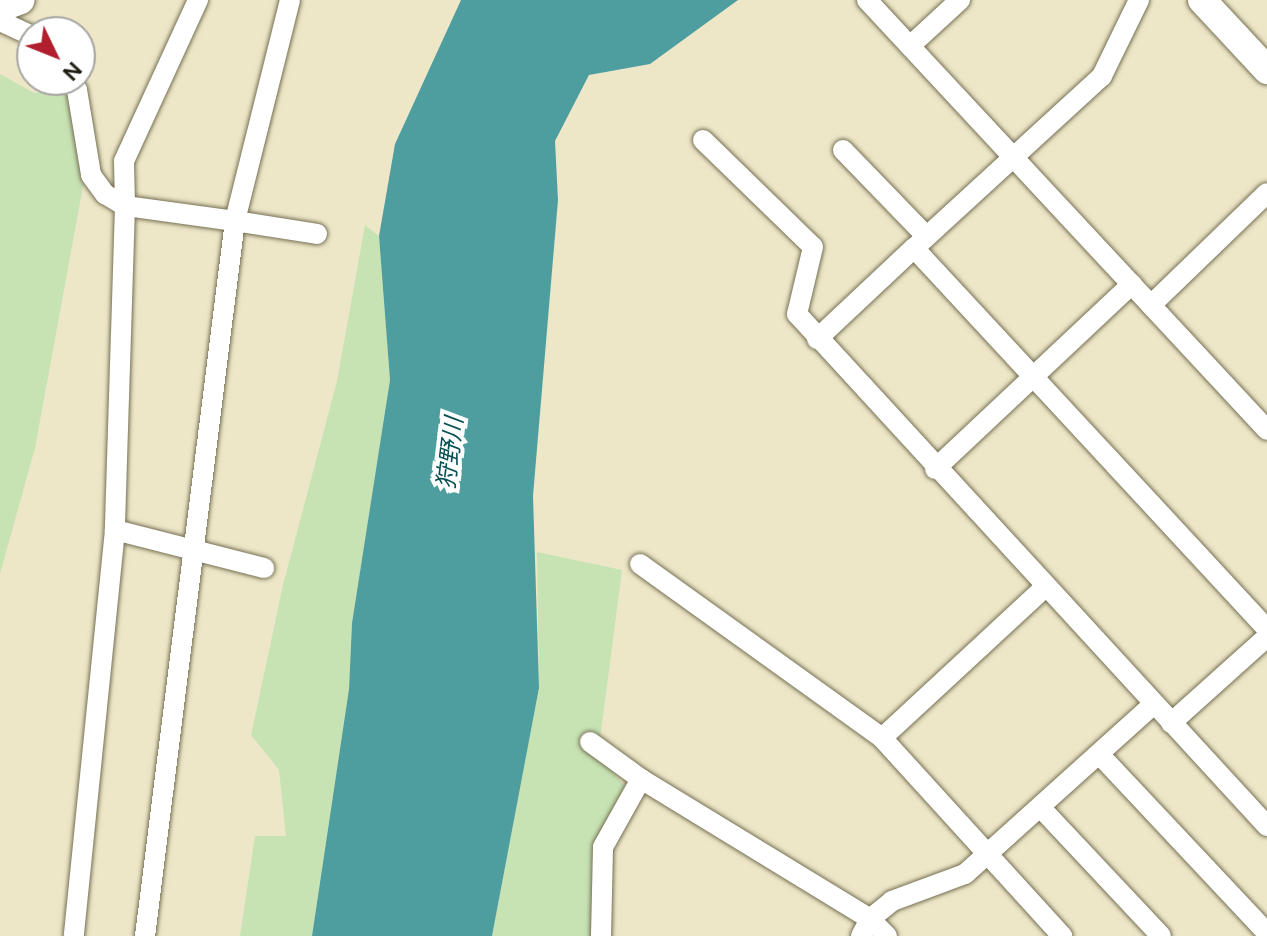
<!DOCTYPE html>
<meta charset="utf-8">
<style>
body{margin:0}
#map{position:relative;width:1267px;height:936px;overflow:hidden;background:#ede7c8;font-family:"DM Sans","Noto Sans JP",sans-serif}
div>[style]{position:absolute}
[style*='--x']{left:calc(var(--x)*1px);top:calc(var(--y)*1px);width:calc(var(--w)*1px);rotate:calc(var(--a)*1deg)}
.green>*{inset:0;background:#c7e3b4}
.water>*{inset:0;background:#4e9ea0}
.roads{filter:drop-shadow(0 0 2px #767054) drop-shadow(0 0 2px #767054)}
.street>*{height:20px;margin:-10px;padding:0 10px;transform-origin:10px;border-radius:10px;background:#fff}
.secondary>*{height:28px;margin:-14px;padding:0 14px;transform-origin:14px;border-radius:14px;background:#fff}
span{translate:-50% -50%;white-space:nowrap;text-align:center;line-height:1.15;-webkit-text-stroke:8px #fff;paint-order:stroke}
.water-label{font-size:24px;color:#085153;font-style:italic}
.north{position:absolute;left:16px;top:16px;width:80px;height:80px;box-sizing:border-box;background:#fff;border:2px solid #a6a5a1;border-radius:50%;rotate:133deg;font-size:22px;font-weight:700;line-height:32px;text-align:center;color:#201e13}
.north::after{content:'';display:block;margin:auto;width:28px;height:36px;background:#b11e2e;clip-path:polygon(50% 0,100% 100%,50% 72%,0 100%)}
</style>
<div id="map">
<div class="green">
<div style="clip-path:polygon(0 74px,34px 93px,66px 89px,84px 181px,35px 448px,0 574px)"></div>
<div style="clip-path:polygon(365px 225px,379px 236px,390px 380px,352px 622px,349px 689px,312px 936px,240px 936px,255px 836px,286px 836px,279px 770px,251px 735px,283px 585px,337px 381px)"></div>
<div style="clip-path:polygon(537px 552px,622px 570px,598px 755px,627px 789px,599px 835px,592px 860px,595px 936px,492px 936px,539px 688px)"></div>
</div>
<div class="water">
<div style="clip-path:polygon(461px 0,738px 0,650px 64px,589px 75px,555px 141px,558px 200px,533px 496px,539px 688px,492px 936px,312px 936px,349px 689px,352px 623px,390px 380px,379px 236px,395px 144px)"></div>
</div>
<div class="roads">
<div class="street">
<div style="--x:290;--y:0;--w:228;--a:104"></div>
<div style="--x:235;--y:221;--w:83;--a:9"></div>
<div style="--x:867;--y:0;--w:587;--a:47.07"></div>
<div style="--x:1139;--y:0;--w:85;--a:116"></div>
<div style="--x:1102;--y:76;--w:255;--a:137.5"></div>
<div style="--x:914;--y:248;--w:519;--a:47.18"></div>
<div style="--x:0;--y:21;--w:35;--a:25"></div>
<div style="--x:910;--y:46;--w:68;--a:-42.6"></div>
<div style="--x:70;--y:80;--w:12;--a:55"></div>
<div style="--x:77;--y:90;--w:86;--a:80.6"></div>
<div style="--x:91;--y:175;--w:24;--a:54"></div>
<div style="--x:105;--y:194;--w:23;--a:31"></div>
<div style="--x:125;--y:206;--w:324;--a:91.8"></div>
<div style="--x:115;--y:530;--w:408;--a:95.8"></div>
<div style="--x:703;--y:140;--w:153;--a:44.2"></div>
<div style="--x:813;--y:247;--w:69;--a:103.4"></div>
<div style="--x:797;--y:314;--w:695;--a:47.45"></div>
<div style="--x:843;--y:150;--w:120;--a:46"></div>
<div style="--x:1151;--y:305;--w:161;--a:-44"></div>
<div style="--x:817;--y:339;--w:133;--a:-43.2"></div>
<div style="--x:935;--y:469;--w:270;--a:-43.2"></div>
<div style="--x:115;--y:530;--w:154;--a:14.3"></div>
<div style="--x:640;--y:564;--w:298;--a:35.7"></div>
<div style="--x:882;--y:738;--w:268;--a:47.7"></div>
<div style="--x:1171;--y:723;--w:129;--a:-41.9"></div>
<div style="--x:882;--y:738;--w:224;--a:-42.8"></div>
<div style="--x:590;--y:742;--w:63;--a:36"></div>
<div style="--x:641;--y:779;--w:268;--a:31.4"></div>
<div style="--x:870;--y:919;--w:28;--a:-39"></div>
<div style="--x:892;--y:901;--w:78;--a:-20.3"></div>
<div style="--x:965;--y:874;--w:254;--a:-42"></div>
<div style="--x:1099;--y:754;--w:245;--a:46.8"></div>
<div style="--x:1041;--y:808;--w:175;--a:46.8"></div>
<div style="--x:145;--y:936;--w:721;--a:-82.83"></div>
<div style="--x:235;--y:221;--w:111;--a:-172.2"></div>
<div style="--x:125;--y:206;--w:45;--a:-91.3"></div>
<div style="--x:124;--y:161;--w:177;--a:-65.3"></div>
<div style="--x:601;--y:936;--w:89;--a:-88.7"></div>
<div style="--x:603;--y:847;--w:78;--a:-60.8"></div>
<div style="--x:861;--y:936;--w:19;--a:-62"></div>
<div style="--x:870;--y:919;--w:24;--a:45"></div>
</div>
<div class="secondary">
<div style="--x:1202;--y:0;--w:96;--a:47.1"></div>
<div style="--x:0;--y:8;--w:22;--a:-21"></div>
</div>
</div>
<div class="water-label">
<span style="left:450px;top:453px;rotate:-83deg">狩野川</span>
</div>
<div class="north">N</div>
</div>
